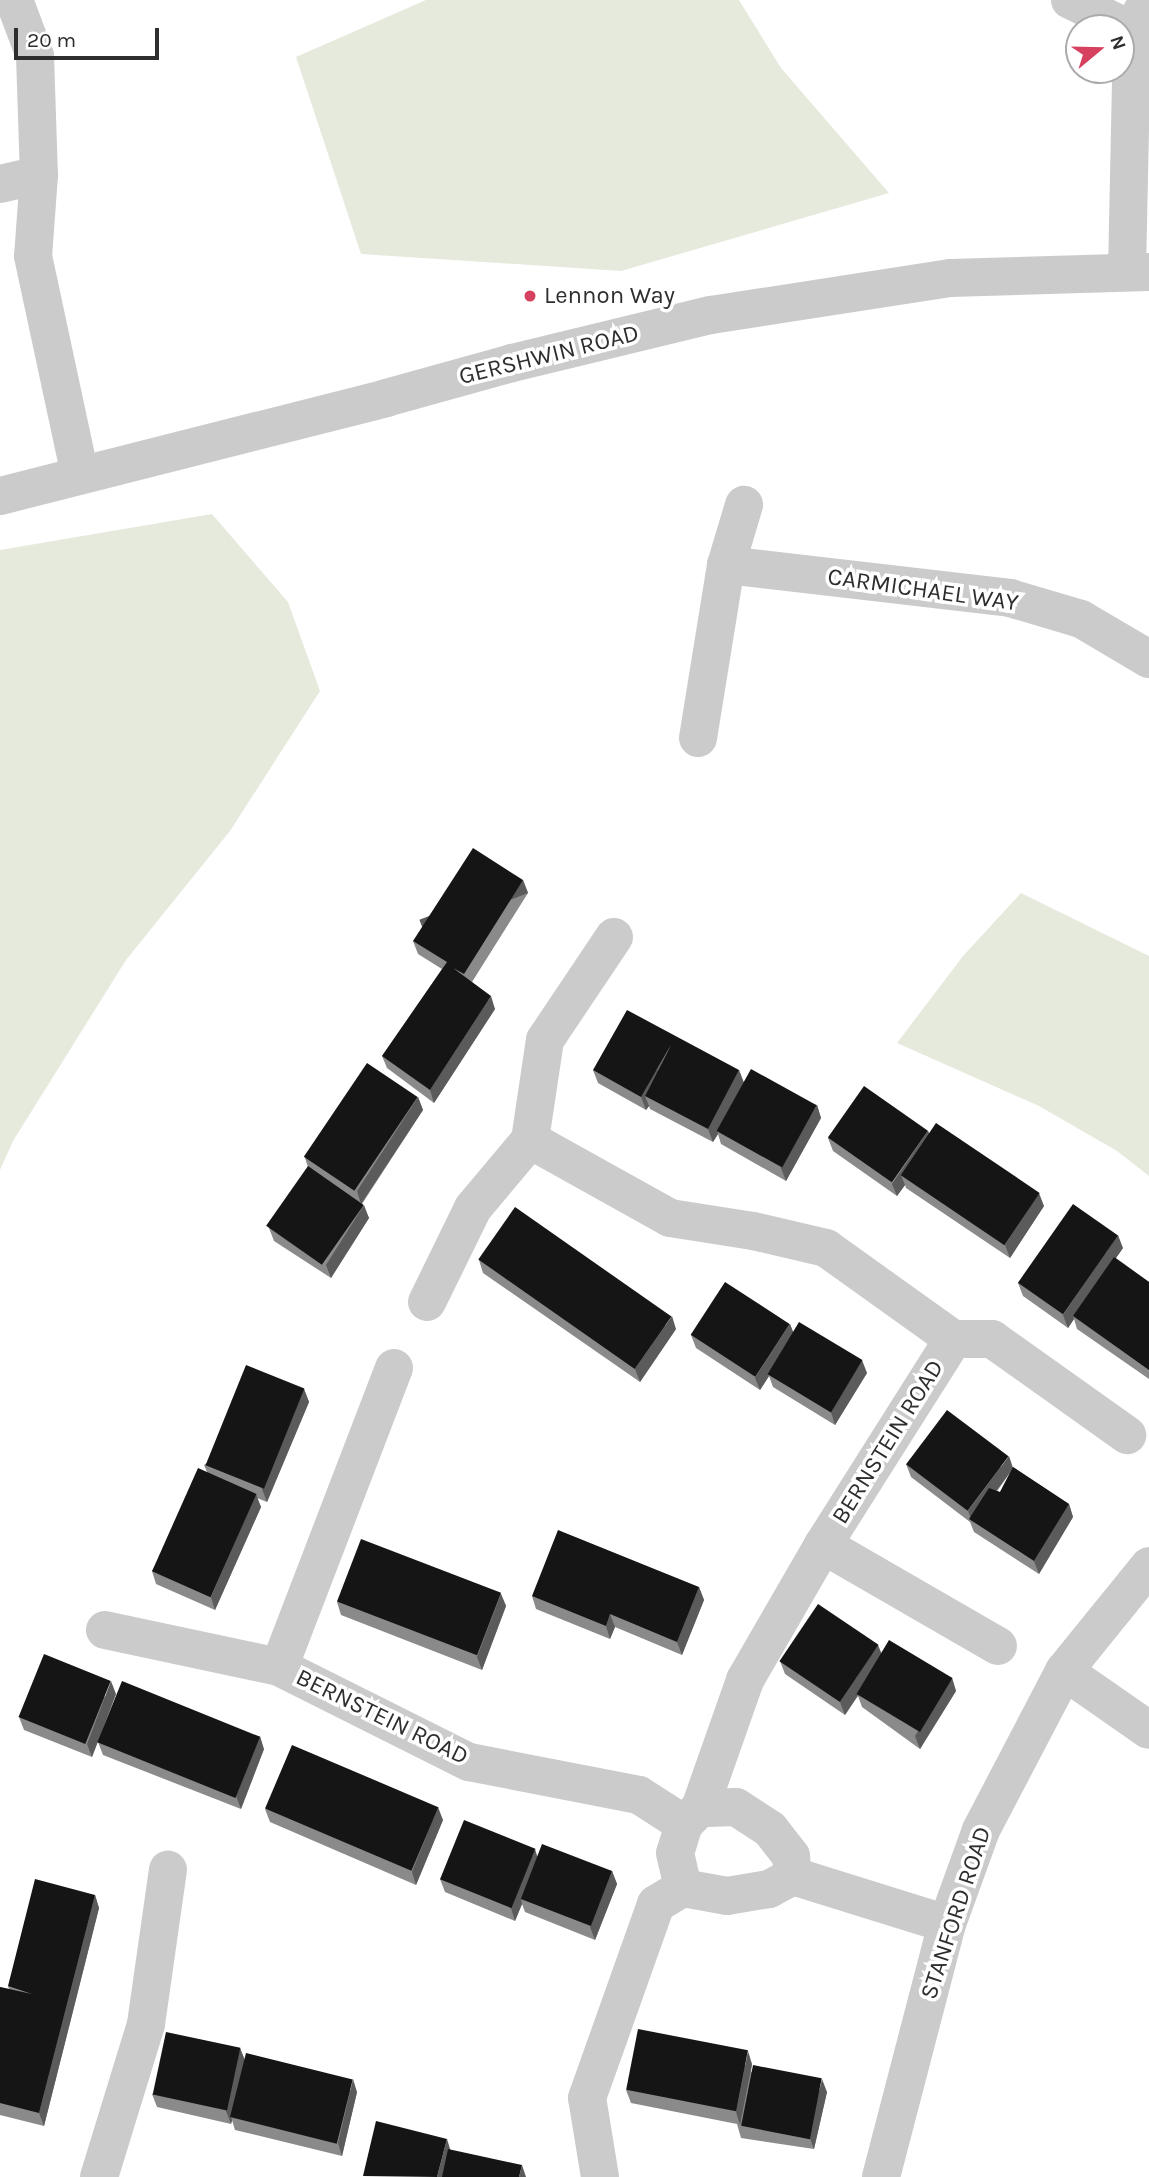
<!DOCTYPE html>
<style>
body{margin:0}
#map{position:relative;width:1149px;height:2177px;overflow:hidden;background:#fff;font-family:Karla,sans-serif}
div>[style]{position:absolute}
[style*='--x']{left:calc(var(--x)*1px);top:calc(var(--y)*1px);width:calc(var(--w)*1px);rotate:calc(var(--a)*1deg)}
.green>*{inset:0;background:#e6eadd}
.minor>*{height:38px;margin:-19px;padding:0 19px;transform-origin:19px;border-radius:19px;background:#cbcbcb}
.wall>*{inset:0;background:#8a8a8a}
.shaded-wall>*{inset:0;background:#5b5b5b;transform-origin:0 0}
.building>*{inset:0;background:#151515;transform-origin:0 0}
.dots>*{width:19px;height:19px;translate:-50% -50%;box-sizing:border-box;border:4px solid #fff;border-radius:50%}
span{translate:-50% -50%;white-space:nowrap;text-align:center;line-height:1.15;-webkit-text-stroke:7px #fff;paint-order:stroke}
.poi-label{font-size:24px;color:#2e2e2e}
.left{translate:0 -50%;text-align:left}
.street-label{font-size:24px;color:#2e2e2e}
.north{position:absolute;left:1065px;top:14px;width:70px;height:70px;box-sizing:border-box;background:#fff;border:2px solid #ababab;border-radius:50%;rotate:71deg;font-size:19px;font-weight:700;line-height:28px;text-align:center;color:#2e2e2e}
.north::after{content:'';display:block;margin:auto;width:24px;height:32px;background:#d5415f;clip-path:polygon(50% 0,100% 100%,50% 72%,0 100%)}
.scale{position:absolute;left:14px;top:28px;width:145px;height:32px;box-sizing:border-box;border:4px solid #2e2e2e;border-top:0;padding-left:9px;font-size:21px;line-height:24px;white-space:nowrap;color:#2e2e2e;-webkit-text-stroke:5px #fff;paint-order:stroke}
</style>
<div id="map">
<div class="green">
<div style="clip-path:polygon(426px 0,739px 0,781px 68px,889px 193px,621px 271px,361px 254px,296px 57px)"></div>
<div style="clip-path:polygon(212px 514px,288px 602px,320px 691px,230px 831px,126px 960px,13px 1141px,0 1170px,0 550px)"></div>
<div style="clip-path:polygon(1021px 893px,1149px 956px,1149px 1176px,1117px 1151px,1039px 1106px,897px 1043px,963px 956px)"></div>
</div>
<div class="minor">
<div style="--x:14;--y:0;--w:60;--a:69.4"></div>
<div style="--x:35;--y:56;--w:119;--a:88.1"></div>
<div style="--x:39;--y:175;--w:81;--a:94.2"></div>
<div style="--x:33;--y:256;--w:224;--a:77.9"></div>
<div style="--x:1070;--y:0;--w:69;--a:25.8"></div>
<div style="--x:0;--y:184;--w:40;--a:-13"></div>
<div style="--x:1127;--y:272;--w:242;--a:-88.8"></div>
<div style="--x:1132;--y:30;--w:34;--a:-62"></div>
<div style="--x:0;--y:496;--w:398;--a:-14.2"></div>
<div style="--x:386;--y:398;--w:131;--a:-15.5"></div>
<div style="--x:512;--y:363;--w:205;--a:-13.6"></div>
<div style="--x:711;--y:315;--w:242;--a:-8.8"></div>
<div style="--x:950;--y:278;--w:199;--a:-1.7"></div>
<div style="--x:726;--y:565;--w:286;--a:6.6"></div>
<div style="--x:1010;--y:598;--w:74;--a:16.5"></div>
<div style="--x:1081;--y:619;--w:79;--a:30.5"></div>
<div style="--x:698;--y:738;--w:175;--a:-80.8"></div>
<div style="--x:726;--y:565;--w:63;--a:-73.3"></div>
<div style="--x:530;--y:1140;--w:160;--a:29.1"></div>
<div style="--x:670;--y:1218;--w:84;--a:8.9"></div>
<div style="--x:753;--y:1231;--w:75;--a:13.1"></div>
<div style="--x:826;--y:1248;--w:156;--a:35.6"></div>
<div style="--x:953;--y:1339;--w:39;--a:0"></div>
<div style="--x:992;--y:1339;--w:166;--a:35.4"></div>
<div style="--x:427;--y:1302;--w:105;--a:-63.9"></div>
<div style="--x:473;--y:1208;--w:89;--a:-50"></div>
<div style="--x:530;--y:1140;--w:101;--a:-81.5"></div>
<div style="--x:545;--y:1040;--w:124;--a:-56.2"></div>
<div style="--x:394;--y:1368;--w:320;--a:111"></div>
<div style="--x:279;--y:1667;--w:212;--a:26.6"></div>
<div style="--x:469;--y:1762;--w:173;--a:11"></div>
<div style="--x:639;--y:1795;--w:54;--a:32.8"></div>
<div style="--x:823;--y:1545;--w:202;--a:30"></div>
<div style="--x:105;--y:1630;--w:178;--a:12"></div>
<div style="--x:1064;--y:1671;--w:103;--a:34.8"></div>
<div style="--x:700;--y:1808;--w:136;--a:-70.6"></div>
<div style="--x:745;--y:1680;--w:156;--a:-60"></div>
<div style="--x:823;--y:1545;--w:244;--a:-57.7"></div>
<div style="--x:793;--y:1876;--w:20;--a:-96"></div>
<div style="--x:791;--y:1856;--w:34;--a:-128"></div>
<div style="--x:770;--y:1829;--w:40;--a:-147.1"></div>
<div style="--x:736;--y:1807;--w:36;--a:178"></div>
<div style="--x:700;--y:1808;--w:23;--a:135"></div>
<div style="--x:684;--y:1824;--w:30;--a:107"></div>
<div style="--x:675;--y:1853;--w:36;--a:77"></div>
<div style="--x:683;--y:1888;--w:45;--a:10.3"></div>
<div style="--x:727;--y:1896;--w:43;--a:-9.5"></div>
<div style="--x:769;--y:1889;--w:27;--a:-28"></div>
<div style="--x:793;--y:1876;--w:161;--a:17.3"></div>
<div style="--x:99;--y:2177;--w:160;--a:-72.9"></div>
<div style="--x:146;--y:2024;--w:156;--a:-81.9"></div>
<div style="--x:600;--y:2177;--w:80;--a:-99.3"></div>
<div style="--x:587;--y:2098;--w:206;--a:-70.4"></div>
<div style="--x:656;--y:1904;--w:31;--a:-31"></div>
<div style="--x:881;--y:2177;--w:261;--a:-75.4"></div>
<div style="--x:947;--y:1924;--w:100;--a:-70.1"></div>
<div style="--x:981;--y:1830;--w:179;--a:-62.4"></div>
<div style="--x:1064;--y:1671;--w:135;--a:-51"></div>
</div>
<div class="wall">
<div style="clip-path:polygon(523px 880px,528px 893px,472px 982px,495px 1009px,434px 1103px,387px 1068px,382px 1056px,442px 969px,418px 954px,413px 941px)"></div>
<div style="clip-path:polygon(593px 1070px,739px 1070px,744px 1083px,817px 1105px,821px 1118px,786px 1181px,721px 1144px,718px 1134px,713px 1142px,650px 1109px,649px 1106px,646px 1110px,598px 1083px)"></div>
<div style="clip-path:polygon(418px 1097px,423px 1110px,362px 1204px,369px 1218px,331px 1278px,274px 1241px,269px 1228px,308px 1167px,305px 1158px)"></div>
<div style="clip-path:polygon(928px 1131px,929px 1133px,1044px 1206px,1010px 1258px,906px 1188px,905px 1185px,897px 1196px,833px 1151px,828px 1138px)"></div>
<div style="clip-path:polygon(1123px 1248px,1116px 1258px,1149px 1282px,1149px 1379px,1077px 1329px,1074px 1319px,1068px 1328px,1023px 1296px,1018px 1283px)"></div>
<div style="clip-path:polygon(479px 1260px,676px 1329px,640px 1382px,483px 1273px)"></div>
<div style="clip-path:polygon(790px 1324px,793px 1332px,867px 1373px,835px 1425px,773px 1387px,769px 1376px,760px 1390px,696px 1348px,691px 1335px)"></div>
<div style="clip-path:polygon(304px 1389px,309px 1402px,267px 1502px,257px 1498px,261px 1507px,215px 1610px,156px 1584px,152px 1571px,207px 1472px,204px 1465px)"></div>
<div style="clip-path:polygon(evenodd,906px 1464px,1013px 1467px,1069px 1504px,1073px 1517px,1039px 1574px,974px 1532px,970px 1522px,911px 1477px,906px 1464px,1010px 1473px,1000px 1492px,997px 1491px,1010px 1473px)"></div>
<div style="clip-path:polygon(699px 1587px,704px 1600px,682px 1655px,615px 1627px,610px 1639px,536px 1609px,532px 1596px)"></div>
<div style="clip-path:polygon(501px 1594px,506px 1606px,482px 1670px,341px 1615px,337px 1602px)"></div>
<div style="clip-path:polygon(881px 1653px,952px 1678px,956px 1691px,920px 1749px,862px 1707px,858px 1696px,845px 1715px,785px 1674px,780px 1661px)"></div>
<div style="clip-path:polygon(116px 1694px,92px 1757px,24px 1730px,19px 1717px)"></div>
<div style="clip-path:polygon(98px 1742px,264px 1749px,241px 1809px,103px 1755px)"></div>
<div style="clip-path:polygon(265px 1809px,443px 1820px,416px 1885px,270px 1822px)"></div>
<div style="clip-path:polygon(537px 1856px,612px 1871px,617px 1884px,595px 1940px,525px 1912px,522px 1904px,515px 1921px,445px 1892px,440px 1879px)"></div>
<div style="clip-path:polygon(95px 1895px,99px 1908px,44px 2126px,0 2115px,0 1987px,9px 1989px,8px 1986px)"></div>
<div style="clip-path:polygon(240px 2048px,245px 2060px,357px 2092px,342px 2156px,235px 2130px,232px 2120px,231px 2124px,157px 2107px,152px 2094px)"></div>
<div style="clip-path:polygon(752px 2064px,751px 2072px,827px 2092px,814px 2149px,741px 2138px,737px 2124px,631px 2103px,626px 2090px)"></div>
</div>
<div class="shaded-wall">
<div style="left:523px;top:880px;width:14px;height:111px;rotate:69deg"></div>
<div style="clip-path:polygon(491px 996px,495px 1009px,434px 1103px,430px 1090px)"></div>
<div style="clip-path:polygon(671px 1045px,645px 1096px,649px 1106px,646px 1110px,641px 1097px)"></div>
<div style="clip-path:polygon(739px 1070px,744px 1083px,717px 1131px,718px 1134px,713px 1142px,708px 1129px)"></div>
<div style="clip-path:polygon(418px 1097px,423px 1110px,361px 1204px,357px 1191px)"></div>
<div style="clip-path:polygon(817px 1105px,821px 1118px,786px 1181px,781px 1168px)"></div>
<div style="clip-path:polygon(928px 1131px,933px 1144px,901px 1175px,905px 1185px,897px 1196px,892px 1184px)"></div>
<div style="clip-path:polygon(1039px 1193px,1044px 1206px,1010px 1258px,1005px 1245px)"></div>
<div style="clip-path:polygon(364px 1205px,369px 1218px,331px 1278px,326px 1265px)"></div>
<div style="clip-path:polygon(1118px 1235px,1123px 1248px,1075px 1317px,1073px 1316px,1074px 1319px,1068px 1328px,1063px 1315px)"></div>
<div style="clip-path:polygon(672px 1316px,676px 1329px,640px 1382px,635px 1369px)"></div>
<div style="clip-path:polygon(790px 1324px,795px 1337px,768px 1375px,769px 1376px,760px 1390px,755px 1378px)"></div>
<div style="clip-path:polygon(862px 1360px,867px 1373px,835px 1425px,831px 1412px)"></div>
<div style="clip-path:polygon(304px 1389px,309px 1402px,267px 1502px,262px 1489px)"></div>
<div style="clip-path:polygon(1009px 1456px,1013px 1468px,974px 1522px,972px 1521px,968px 1511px)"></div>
<div style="clip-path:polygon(256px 1494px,261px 1507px,215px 1610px,211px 1597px)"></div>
<div style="clip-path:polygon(1069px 1504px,1073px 1517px,1039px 1574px,1034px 1561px)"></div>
<div style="clip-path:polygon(699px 1587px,704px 1600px,682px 1655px,677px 1642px)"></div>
<div style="clip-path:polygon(501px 1594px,506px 1606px,482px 1670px,477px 1657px)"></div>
<div style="clip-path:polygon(610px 1614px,615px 1627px,610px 1639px,606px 1626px)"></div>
<div style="clip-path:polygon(878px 1645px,883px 1657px,845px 1715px,840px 1702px)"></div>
<div style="clip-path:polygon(952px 1678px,956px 1691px,920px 1749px,915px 1736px)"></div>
<div style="clip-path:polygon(111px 1681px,116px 1694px,92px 1757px,87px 1744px)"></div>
<div style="clip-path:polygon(260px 1736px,264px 1749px,241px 1809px,236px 1796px)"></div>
<div style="clip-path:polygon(438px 1807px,443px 1820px,416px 1885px,412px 1872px)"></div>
<div style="clip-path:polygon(535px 1849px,539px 1862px,521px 1899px,522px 1904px,515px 1921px,511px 1908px)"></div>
<div style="clip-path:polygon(612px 1871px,617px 1884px,595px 1940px,590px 1927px)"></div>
<div style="clip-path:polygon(95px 1895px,99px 1908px,44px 2126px,39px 2113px)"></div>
<div style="clip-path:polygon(240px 2048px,245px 2061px,231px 2117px,232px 2120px,231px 2124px,226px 2111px)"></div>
<div style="clip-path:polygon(748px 2051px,752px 2064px,740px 2125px,736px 2112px)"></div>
<div style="clip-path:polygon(353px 2079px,357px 2092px,342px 2156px,338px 2143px)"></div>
<div style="clip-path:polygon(822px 2079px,827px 2092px,814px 2149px,809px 2136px)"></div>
<div style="clip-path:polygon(447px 2139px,451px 2152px,445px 2177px,437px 2177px)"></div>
<div style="clip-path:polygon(522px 2165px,526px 2177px,519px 2177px)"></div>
</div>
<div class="building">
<div style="clip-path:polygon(473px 848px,523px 880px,464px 974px,453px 968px,491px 996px,430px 1090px,382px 1056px,447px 962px,413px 941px)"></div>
<div style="clip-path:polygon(627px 1010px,739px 1070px,708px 1129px,645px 1096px,671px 1045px,641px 1097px,593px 1070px)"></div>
<div style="left:367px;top:1063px;width:61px;height:113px;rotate:34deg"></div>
<div style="left:751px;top:1069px;width:75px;height:71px;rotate:29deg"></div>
<div style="left:864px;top:1086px;width:78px;height:63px;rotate:35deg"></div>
<div style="left:936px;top:1123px;width:125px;height:63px;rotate:34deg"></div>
<div style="left:308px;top:1166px;width:68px;height:73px;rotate:35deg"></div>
<div style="left:1073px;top:1204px;width:55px;height:96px;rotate:35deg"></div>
<div style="left:515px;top:1207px;width:191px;height:64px;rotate:35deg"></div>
<div style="clip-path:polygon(1114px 1257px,1149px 1282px,1149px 1370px,1073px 1316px)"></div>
<div style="left:725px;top:1282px;width:77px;height:63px;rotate:33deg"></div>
<div style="left:799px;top:1322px;width:74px;height:61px;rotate:31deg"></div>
<div style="left:246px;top:1365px;width:63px;height:108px;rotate:22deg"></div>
<div style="left:947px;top:1410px;width:77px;height:68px;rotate:37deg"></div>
<div style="clip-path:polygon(1013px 1467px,1069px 1504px,1034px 1561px,969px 1519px,989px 1488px,1000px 1492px)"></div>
<div style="left:198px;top:1468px;width:64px;height:113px;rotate:24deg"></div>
<div style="clip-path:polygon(558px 1530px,699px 1587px,677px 1642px,610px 1614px,606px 1626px,532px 1596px)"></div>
<div style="left:361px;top:1539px;width:150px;height:67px;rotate:21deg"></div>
<div style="left:818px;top:1604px;width:73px;height:69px;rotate:34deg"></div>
<div style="left:889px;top:1640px;width:74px;height:63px;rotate:31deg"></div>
<div style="left:44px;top:1654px;width:72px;height:68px;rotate:22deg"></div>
<div style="left:122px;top:1681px;width:149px;height:66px;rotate:22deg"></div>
<div style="left:292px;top:1745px;width:159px;height:69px;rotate:23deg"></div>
<div style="left:464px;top:1820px;width:77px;height:64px;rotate:22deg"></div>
<div style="left:542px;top:1844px;width:75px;height:59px;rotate:21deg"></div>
<div style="clip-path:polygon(35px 1879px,95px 1895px,39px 2113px,0 2103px,0 1987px,32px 1994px,8px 1986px)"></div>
<div style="left:638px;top:2029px;width:112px;height:62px;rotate:11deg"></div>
<div style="left:166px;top:2032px;width:76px;height:64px;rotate:12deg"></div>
<div style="left:246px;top:2053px;width:110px;height:66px;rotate:14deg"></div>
<div style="left:753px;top:2065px;width:70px;height:62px;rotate:11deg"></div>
<div style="clip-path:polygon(376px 2121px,447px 2139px,437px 2177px,363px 2176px)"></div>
<div style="clip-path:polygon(448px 2149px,522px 2165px,519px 2177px,442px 2177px)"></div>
</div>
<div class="dots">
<div style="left:530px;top:296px;background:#d5415f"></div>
</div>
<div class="poi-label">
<span class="left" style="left:544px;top:296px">Lennon Way</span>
</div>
<div class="street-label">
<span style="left:549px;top:355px;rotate:-14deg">GERSHWIN ROAD</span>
<span style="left:923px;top:590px;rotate:8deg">CARMICHAEL WAY</span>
<span style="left:888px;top:1442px;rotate:-58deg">BERNSTEIN ROAD</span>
<span style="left:382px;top:1717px;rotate:26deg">BERNSTEIN ROAD</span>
<span style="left:956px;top:1913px;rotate:-72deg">STANFORD ROAD</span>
</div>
<div class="north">N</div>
<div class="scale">20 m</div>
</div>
